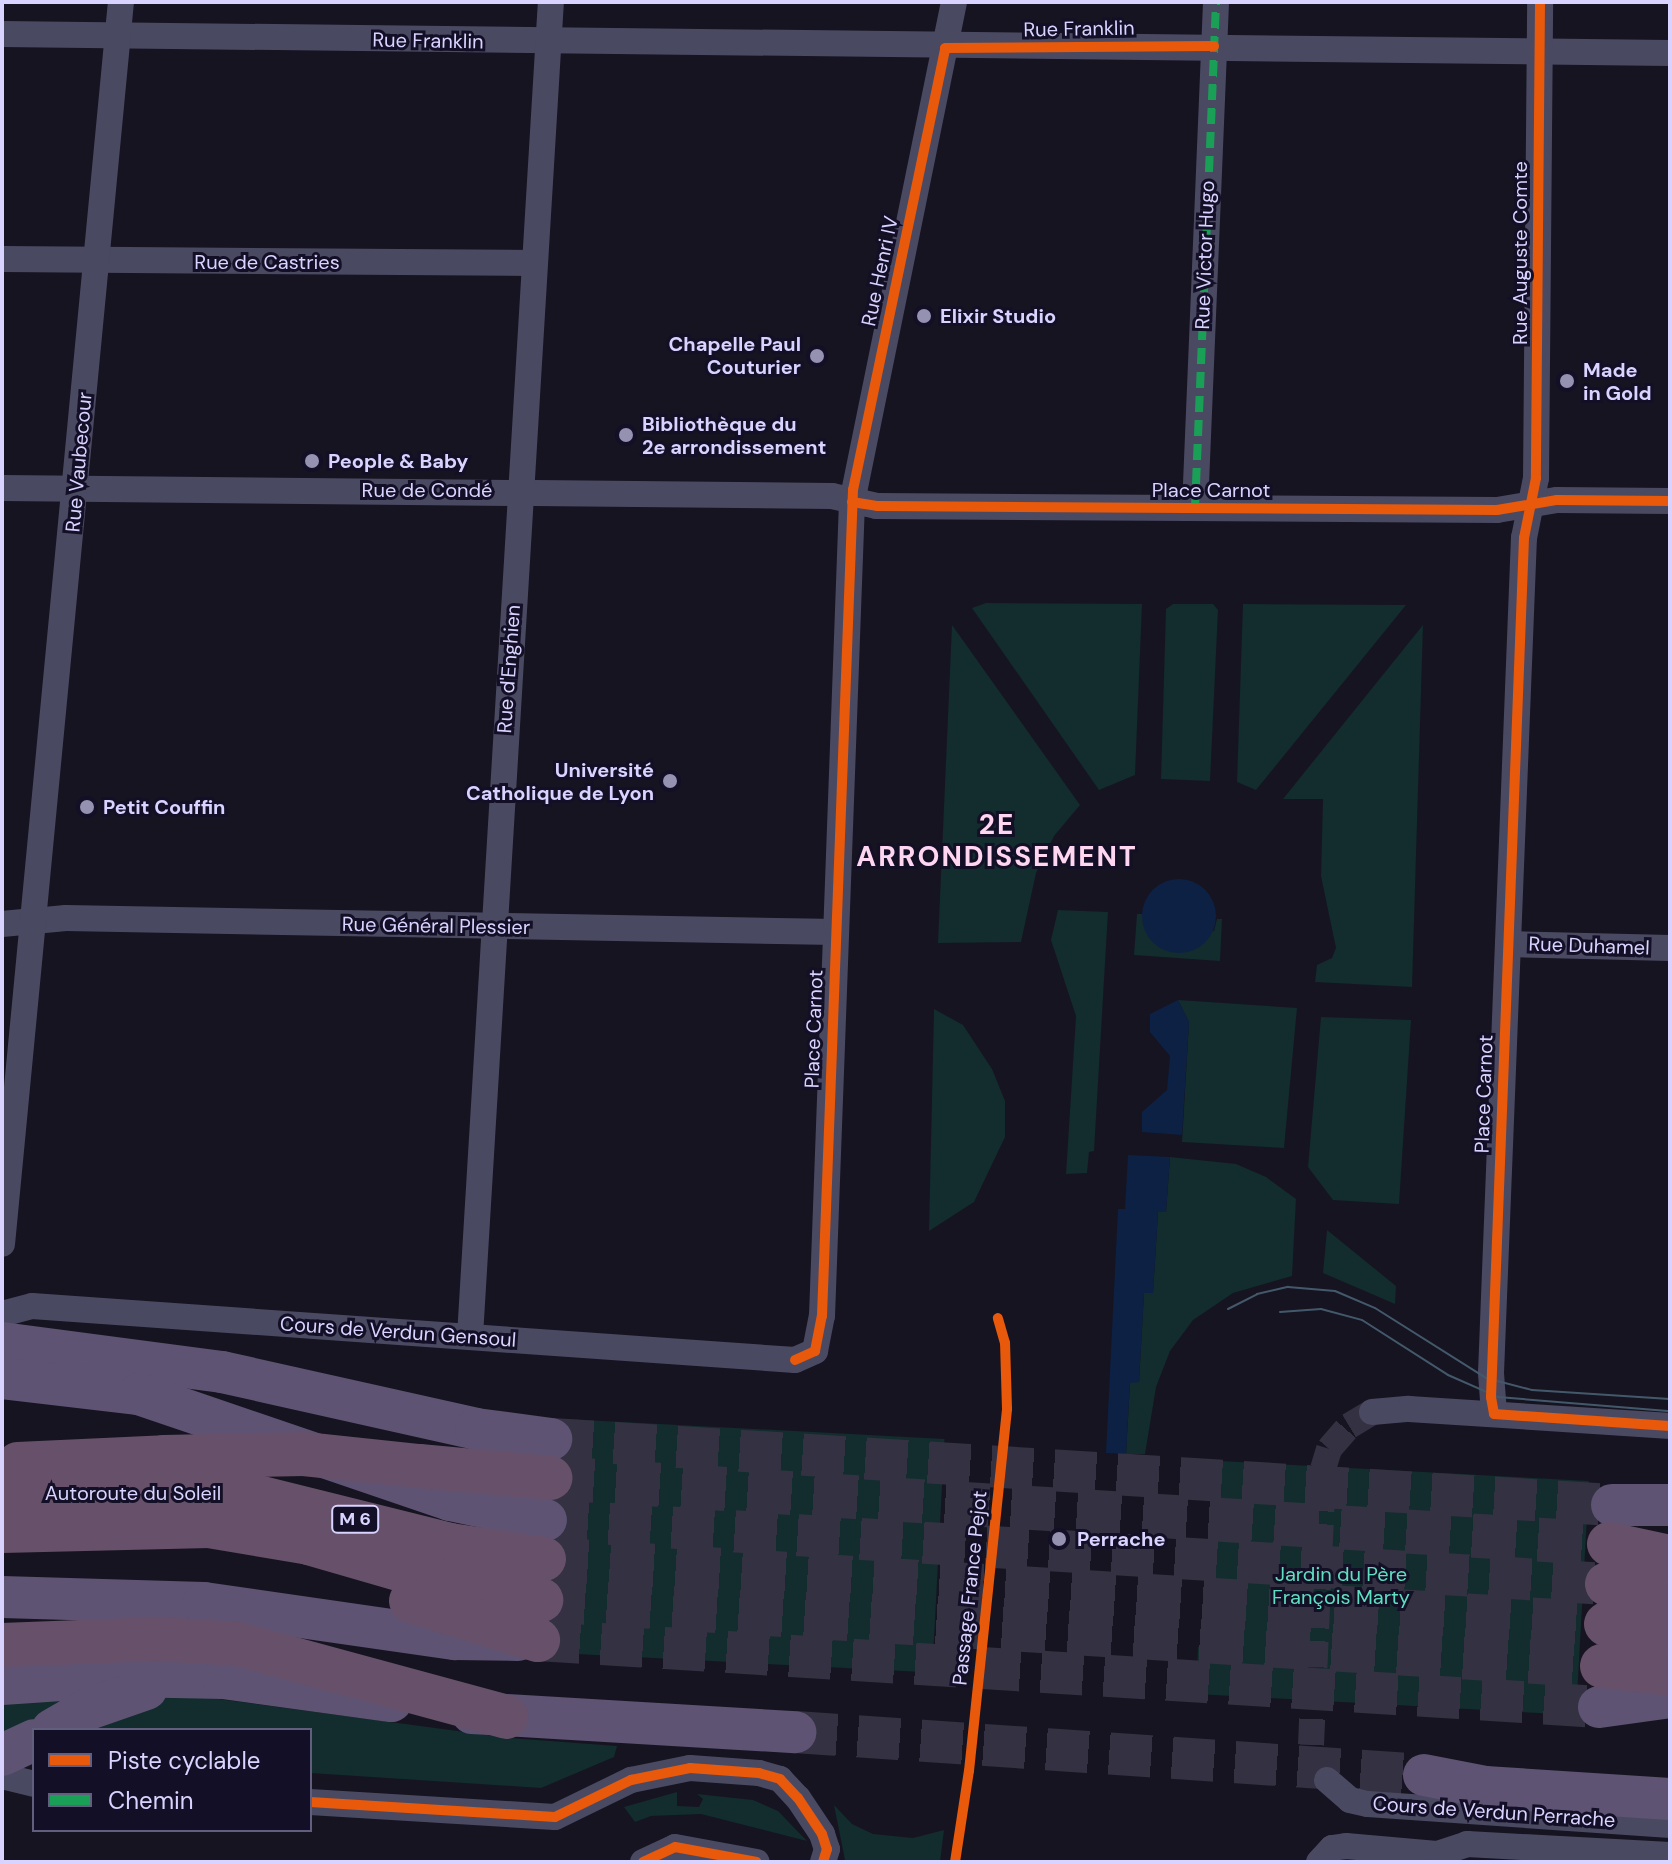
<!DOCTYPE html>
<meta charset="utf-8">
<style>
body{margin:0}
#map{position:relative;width:1672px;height:1864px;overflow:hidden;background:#161421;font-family:"DM Sans",sans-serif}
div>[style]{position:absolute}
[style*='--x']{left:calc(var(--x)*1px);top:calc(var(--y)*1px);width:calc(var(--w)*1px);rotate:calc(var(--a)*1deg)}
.green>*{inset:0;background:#132c2d;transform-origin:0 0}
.water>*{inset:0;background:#0d2144}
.round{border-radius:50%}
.street-tunnel>*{height:26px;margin-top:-13px;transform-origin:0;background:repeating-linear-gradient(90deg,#333142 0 26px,transparent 0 39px)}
.primary-tunnel>*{height:42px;margin-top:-21px;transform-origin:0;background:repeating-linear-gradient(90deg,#333142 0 42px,transparent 0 63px)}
.highway-tunnel>*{height:44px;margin-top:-22px;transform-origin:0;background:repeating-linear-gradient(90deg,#333142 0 44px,transparent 0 66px)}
.street>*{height:26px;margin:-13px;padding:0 13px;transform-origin:13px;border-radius:13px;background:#4a4962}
.primary>*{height:42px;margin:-21px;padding:0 21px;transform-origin:21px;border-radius:21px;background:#5e5373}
.highway>*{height:44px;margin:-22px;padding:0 22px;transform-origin:22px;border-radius:22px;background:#67516a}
.tram>*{height:2px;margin:-1px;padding:0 1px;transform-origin:1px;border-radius:1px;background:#43596b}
.highway-bridge>*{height:44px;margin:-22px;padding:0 22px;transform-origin:22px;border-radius:22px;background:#67516a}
.quiet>*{height:8px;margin-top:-4px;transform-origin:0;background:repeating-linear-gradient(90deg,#1a9f57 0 16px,transparent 0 24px)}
.cycleway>*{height:10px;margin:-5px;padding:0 5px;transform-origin:5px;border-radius:5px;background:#e8590c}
.dots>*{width:22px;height:22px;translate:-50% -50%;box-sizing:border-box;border:4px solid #130f26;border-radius:50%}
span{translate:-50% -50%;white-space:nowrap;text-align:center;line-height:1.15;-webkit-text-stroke:6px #130f26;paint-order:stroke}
.shield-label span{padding:2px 6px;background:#130f26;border:2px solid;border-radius:6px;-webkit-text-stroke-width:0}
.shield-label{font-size:18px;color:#d9d4ff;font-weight:700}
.street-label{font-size:20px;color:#d9d4ff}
.poi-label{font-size:20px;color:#d9d4ff;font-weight:700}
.left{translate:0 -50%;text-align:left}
.right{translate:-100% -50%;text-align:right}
.park-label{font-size:20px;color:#5fe0c0}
.district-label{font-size:28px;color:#ffd6f0;font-weight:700;letter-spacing:2px}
.frame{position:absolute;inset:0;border:4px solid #d9d4ff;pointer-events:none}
.legend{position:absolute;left:32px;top:1728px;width:280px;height:104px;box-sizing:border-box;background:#130f26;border:2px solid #625e7d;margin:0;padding:10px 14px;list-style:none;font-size:24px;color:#d9d4ff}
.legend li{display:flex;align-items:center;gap:16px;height:40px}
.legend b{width:40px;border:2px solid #625e7d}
</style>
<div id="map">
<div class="green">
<div style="clip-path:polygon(986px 603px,1142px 604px,1135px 775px,1099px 790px,972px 608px)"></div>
<div style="clip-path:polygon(1173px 604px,1213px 604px,1218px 610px,1210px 781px,1161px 779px,1166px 609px)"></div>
<div style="clip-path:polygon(1243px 604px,1406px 605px,1256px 790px,1237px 782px)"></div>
<div style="clip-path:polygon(952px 625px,1080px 805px,1054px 836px,1036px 873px,1021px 942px,938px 943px)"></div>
<div style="clip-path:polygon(1423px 625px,1412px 987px,1315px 982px,1317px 965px,1332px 958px,1336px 948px,1321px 876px,1323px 799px,1283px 799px)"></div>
<div style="clip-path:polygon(1058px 910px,1108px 912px,1094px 1151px,1089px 1152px,1087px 1173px,1066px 1174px,1076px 1016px,1051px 940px)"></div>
<div style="clip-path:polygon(1137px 914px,1142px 914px,1157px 945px,1214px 931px,1217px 919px,1222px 919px,1220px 961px,1134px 955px)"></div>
<div style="clip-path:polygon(1178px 1000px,1297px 1008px,1284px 1148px,1182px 1142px,1189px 1022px)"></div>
<div style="clip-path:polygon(934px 1009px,963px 1025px,992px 1069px,1005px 1101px,1005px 1137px,974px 1202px,929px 1231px)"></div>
<div style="clip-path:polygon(1321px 1017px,1411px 1020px,1399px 1204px,1333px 1200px,1308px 1167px)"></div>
<div style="clip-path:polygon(1170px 1157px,1236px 1164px,1266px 1177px,1296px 1199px,1292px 1276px,1233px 1293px,1193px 1320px,1170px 1351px,1156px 1387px,1145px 1454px,1126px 1454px,1130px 1382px,1139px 1382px,1144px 1292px,1153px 1292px,1158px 1212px,1166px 1212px)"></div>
<div style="clip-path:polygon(1327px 1230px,1396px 1286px,1395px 1304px,1323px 1273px)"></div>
<div style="left:565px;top:1419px;width:380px;height:234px;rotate:3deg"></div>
<div style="clip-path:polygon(1220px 1461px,1589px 1481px,1576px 1715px,1196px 1694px,1198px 1647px,1210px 1647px)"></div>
<div style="clip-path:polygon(68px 1693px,48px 1716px,2px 1737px,2px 1697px)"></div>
<div style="clip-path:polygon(173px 1693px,510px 1738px,617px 1746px,614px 1757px,541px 1788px,310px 1773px,310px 1730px,86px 1730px)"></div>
<div style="clip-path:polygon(677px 1792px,677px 1806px,699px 1807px,703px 1799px,697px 1794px,753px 1800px,778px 1811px,807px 1841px,701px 1814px,651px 1816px,635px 1822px,624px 1807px)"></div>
<div style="clip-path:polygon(834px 1805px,852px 1824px,873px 1834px,913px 1838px,944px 1830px,940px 1862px,845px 1860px)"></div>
</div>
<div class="water">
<div class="round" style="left:1142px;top:879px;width:74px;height:74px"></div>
<div style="clip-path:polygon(1178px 1000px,1189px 1022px,1182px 1135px,1142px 1132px,1142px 1112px,1167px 1090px,1170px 1056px,1150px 1032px,1150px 1014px)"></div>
<div style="clip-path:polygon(1128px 1155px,1170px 1157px,1166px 1212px,1158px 1212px,1153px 1293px,1144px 1293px,1139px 1382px,1130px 1383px,1126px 1454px,1106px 1453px,1118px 1209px,1125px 1209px)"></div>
</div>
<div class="street-tunnel">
<div style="--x:1327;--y:1780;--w:38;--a:-115"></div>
<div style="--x:1311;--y:1745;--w:276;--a:-87.5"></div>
<div style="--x:1323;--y:1469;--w:21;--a:-73"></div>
<div style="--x:1329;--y:1449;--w:30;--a:-49"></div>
<div style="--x:1349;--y:1426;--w:27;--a:-31"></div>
</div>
<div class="primary-tunnel">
<div style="--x:551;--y:1439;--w:1063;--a:3.56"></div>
<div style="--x:546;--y:1520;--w:1063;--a:3.45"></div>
<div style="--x:538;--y:1640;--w:1063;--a:3.61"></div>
<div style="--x:795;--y:1732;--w:630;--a:3.91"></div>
</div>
<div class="highway-tunnel">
<div style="--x:550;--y:1478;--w:1061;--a:3.57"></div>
<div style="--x:544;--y:1559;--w:1064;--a:3.5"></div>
<div style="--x:541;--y:1600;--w:1063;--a:3.56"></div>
</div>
<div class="street">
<div style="--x:2;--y:34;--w:1668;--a:0.65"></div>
<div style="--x:2;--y:259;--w:530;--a:0.43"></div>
<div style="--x:2;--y:488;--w:830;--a:0.55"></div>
<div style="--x:832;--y:496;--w:46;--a:12.5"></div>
<div style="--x:877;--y:506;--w:620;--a:0.37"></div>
<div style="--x:1497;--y:510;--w:61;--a:-9.5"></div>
<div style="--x:1557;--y:500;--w:113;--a:0.5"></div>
<div style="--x:1195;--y:508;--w:506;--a:-87.62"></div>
<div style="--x:2;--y:924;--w:64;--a:-5.4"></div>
<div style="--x:66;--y:918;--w:770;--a:1.04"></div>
<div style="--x:1508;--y:944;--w:162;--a:1.4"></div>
<div style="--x:2;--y:1244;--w:1248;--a:-84.53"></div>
<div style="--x:2;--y:1314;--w:31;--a:-15"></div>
<div style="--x:32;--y:1306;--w:765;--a:4.05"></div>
<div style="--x:795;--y:1360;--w:22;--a:-24"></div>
<div style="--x:815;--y:1351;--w:36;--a:-79"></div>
<div style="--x:822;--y:1316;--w:815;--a:-87.89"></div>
<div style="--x:852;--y:502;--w:510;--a:-78.47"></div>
<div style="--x:470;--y:1336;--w:1336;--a:-86.53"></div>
<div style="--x:1372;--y:1412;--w:37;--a:-5"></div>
<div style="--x:1409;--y:1409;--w:262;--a:3.7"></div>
<div style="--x:1494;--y:1414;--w:41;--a:-94.2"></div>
<div style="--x:1491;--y:1373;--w:836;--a:-87.74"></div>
<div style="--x:1524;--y:538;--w:61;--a:-78.7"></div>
<div style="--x:1536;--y:478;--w:476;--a:-89.5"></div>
<div style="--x:2;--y:1776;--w:33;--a:14"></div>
<div style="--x:1327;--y:1780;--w:30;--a:41"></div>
<div style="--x:1350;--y:1800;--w:18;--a:13"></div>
<div style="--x:1368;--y:1804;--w:303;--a:4"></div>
<div style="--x:310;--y:1802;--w:245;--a:3.5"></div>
<div style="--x:555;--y:1817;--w:85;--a:-26"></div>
<div style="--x:631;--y:1780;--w:60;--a:-11.5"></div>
<div style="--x:690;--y:1768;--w:69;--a:4.1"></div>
<div style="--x:759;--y:1773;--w:22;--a:16"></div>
<div style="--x:780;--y:1779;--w:26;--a:47"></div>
<div style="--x:798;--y:1798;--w:43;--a:56.3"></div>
<div style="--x:822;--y:1834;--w:16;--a:72"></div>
<div style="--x:827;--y:1849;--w:14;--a:107"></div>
<div style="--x:643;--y:1862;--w:35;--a:-25"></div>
<div style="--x:675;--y:1847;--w:83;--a:10.4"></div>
<div style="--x:1319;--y:1862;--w:19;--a:-47"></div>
<div style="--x:1332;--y:1848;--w:14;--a:-8"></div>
<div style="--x:1346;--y:1846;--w:91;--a:5"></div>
<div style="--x:1437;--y:1854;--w:32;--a:-18"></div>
<div style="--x:1467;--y:1844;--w:203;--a:3.1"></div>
</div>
<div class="primary">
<div style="--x:2;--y:1343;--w:222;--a:7.5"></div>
<div style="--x:222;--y:1372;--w:260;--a:12.6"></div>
<div style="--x:476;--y:1429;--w:76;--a:7.6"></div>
<div style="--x:2;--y:1378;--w:138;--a:6.7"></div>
<div style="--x:139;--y:1394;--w:329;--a:18.8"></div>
<div style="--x:450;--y:1500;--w:98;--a:11.8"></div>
<div style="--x:1612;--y:1505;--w:58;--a:0"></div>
<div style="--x:2;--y:1597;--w:202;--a:1.7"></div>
<div style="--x:204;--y:1603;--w:254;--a:8.2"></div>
<div style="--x:455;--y:1639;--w:63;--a:0.9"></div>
<div style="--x:2;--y:1684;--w:122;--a:-3.8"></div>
<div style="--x:124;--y:1676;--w:99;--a:1.2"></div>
<div style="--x:223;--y:1678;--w:170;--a:7.8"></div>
<div style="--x:1599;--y:1707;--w:72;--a:-8"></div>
<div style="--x:472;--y:1713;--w:324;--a:3.4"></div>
<div style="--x:52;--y:1730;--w:39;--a:-30"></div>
<div style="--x:86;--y:1710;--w:64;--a:-19.3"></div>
<div style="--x:2;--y:1755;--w:35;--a:-25"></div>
<div style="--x:1424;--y:1775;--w:62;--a:11.1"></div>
<div style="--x:1485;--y:1787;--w:185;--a:3.7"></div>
</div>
<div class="highway">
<div style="--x:18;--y:1464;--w:146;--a:-2.7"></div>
<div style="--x:419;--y:1466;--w:132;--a:5.2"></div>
<div style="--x:2;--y:1494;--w:162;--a:-1.8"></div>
<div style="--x:164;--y:1489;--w:86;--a:4"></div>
<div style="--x:250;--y:1495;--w:206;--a:14"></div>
<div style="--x:450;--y:1545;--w:95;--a:8.5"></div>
<div style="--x:2;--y:1531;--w:207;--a:-1.4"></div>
<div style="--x:209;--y:1526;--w:101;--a:9.6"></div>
<div style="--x:309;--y:1543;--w:172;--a:16.2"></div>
<div style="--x:474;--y:1591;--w:68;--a:7.7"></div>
<div style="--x:1609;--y:1544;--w:62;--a:12"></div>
<div style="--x:1607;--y:1584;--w:65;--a:15.1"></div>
<div style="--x:411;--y:1601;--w:133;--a:17.1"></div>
<div style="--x:1606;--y:1624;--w:64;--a:7.1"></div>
<div style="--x:2;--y:1645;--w:157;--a:-2.2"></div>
<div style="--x:159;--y:1639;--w:79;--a:3.6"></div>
<div style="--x:238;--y:1644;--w:278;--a:15.2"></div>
<div style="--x:1602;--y:1666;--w:68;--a:6.7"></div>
</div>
<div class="tram">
<div style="--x:1228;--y:1309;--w:33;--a:-27"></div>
<div style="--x:1257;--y:1294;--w:32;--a:-13"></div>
<div style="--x:1288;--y:1287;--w:47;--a:4.9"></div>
<div style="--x:1335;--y:1291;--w:43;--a:23"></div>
<div style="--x:1375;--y:1308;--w:131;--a:32.2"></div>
<div style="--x:1486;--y:1378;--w:48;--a:14.6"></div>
<div style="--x:1532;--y:1390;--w:138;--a:3.7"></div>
<div style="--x:1280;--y:1312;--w:41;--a:-4.2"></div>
<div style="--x:1321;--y:1309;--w:42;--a:15"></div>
<div style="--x:1362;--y:1320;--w:102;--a:32.6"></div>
<div style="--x:1448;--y:1375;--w:55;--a:23.7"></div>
<div style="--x:1498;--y:1397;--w:173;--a:4.7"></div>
</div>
<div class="highway-bridge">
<div style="--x:164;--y:1457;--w:140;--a:-1.2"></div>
<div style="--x:304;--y:1454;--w:116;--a:6"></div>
</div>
<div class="quiet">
<div style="--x:1195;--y:508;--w:506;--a:-87.62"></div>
</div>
<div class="cycleway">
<div style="--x:1540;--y:2;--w:476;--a:90.5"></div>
<div style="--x:1536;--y:478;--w:61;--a:101.3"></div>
<div style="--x:1524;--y:538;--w:860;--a:92.2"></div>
<div style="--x:1491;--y:1397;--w:17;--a:80"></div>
<div style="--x:1494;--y:1414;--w:176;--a:3.9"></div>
<div style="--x:852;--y:502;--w:25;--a:9"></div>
<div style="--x:877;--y:506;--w:620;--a:0.37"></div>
<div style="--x:1497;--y:510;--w:61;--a:-9.5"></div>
<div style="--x:1557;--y:500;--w:113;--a:0.5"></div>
<div style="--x:795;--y:1360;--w:22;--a:-24"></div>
<div style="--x:815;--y:1351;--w:36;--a:-79"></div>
<div style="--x:822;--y:1316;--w:827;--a:-87.85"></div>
<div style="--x:853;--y:490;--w:451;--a:-78.2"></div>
<div style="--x:945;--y:48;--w:269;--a:-0.4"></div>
<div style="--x:310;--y:1802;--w:245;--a:3.5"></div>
<div style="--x:555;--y:1817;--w:85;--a:-26"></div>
<div style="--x:631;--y:1780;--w:60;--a:-11.5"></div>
<div style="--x:690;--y:1768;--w:69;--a:4.1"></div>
<div style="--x:759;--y:1773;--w:22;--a:16"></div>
<div style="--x:780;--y:1779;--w:26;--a:47"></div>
<div style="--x:798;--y:1798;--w:43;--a:56.3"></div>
<div style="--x:822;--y:1834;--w:16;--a:72"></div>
<div style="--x:827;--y:1849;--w:14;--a:107"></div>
<div style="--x:643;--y:1862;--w:35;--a:-25"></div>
<div style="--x:675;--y:1847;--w:83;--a:10.4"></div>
<div style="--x:955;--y:1862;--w:92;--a:-81.3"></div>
<div style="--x:969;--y:1771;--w:364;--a:-84"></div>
<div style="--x:1007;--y:1409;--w:66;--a:-91.7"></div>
<div style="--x:1005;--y:1343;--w:26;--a:-106"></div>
</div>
<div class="dots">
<div style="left:924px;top:316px;background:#9591b1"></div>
<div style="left:817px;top:356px;background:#9591b1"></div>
<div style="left:1567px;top:381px;background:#9591b1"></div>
<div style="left:626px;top:435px;background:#9591b1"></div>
<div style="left:312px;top:461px;background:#9591b1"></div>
<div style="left:670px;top:781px;background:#9591b1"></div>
<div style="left:87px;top:807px;background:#9591b1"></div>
<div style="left:1059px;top:1539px;background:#9591b1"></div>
</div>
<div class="shield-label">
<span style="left:355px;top:1519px">M 6</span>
</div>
<div class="street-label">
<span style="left:1079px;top:29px;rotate:-1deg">Rue Franklin</span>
<span style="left:428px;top:41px;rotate:1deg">Rue Franklin</span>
<span style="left:1520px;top:253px;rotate:-90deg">Rue Auguste Comte</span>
<span style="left:1205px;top:255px;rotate:-88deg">Rue Victor Hugo</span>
<span style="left:267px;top:262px">Rue de Castries</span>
<span style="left:880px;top:271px;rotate:-78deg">Rue Henri IV</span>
<span style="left:79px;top:462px;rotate:-85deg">Rue Vaubecour</span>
<span style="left:427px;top:490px">Rue de Condé</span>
<span style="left:1211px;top:490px">Place Carnot</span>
<span style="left:509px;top:669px;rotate:-86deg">Rue d'Enghien</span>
<span style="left:436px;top:926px;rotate:1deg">Rue Général Plessier</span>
<span style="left:1589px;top:946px;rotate:2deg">Rue Duhamel</span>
<span style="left:814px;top:1029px;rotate:-88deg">Place Carnot</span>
<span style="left:1484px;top:1094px;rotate:-88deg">Place Carnot</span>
<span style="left:398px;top:1332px;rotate:4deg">Cours de Verdun Gensoul</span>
<span style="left:133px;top:1493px">Autoroute du Soleil</span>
<span style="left:970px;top:1588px;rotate:-84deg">Passage France Pejot</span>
<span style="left:1494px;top:1812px;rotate:4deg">Cours de Verdun Perrache</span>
</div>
<div class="poi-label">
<span class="left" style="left:940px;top:316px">Elixir Studio</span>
<span class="right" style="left:801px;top:356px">Chapelle Paul<br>Couturier</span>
<span class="left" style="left:1583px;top:382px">Made<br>in Gold</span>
<span class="left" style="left:642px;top:436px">Bibliothèque du<br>2e arrondissement</span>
<span class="left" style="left:328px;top:461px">People &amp; Baby</span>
<span class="right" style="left:654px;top:782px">Université<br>Catholique de Lyon</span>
<span class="left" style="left:103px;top:807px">Petit Couffin</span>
<span class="left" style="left:1077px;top:1539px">Perrache</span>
</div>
<div class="park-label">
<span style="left:1341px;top:1586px">Jardin du Père<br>François Marty</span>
</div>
<div class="district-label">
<span style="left:997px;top:841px">2E<br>ARRONDISSEMENT</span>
</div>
<div class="frame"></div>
<ul class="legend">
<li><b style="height:10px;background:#e8590c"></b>Piste cyclable</li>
<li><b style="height:10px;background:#1a9f57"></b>Chemin</li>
</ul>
</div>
